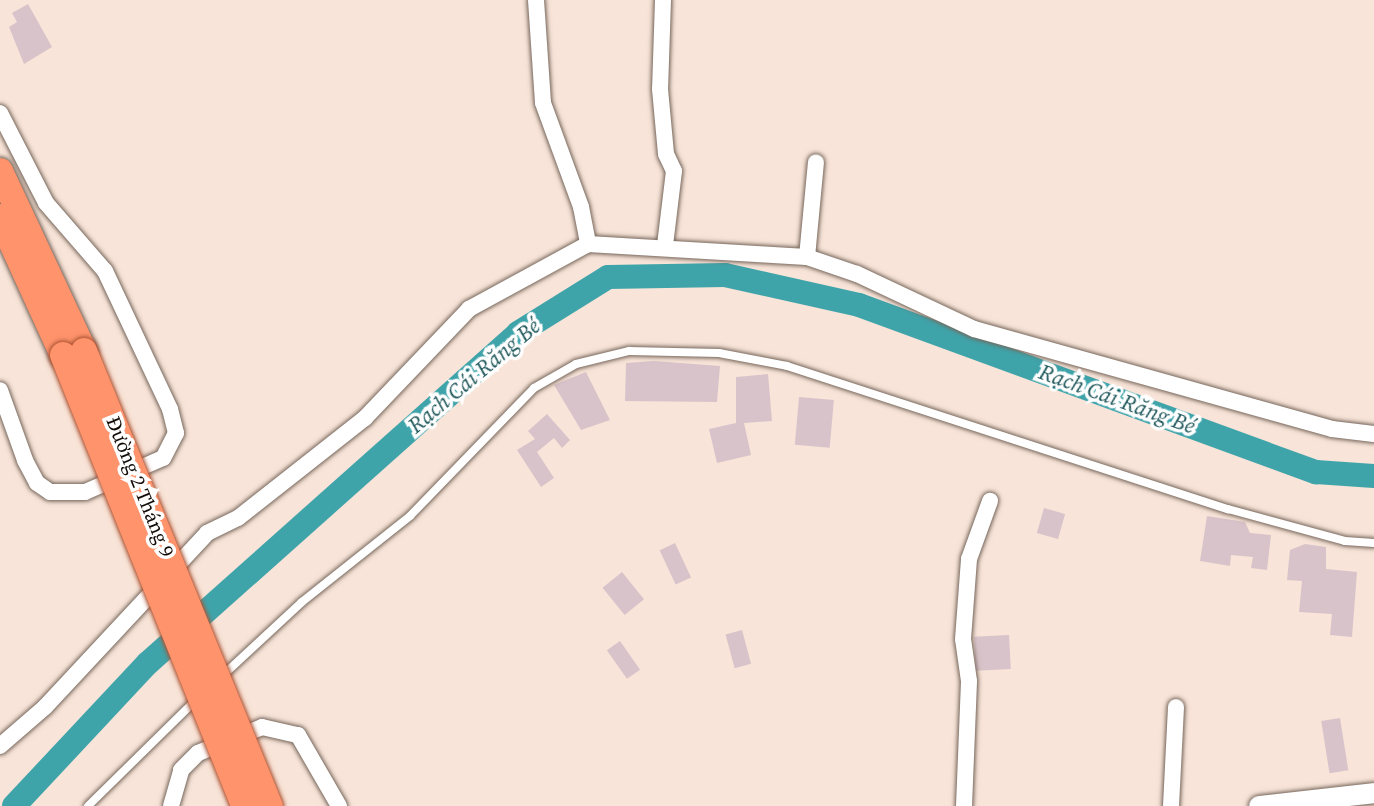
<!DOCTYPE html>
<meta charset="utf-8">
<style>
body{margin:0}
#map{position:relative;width:1374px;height:806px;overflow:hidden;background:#f8e4d8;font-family:"Source Serif 4",serif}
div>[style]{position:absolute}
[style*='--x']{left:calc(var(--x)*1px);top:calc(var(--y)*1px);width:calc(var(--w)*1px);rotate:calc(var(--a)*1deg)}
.river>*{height:24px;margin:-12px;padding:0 12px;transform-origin:12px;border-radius:12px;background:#3fa4aa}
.building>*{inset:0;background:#d9c3ca;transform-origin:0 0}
.roads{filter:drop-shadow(0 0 2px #76665b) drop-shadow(0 0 2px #76665b)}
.service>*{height:8px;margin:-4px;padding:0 4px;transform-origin:4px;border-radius:4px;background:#fff}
.minor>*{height:16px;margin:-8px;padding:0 8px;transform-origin:8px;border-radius:8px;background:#fff}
.tertiary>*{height:20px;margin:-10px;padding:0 10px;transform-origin:10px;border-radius:10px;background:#fff}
.trunk>*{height:26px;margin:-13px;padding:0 13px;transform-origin:13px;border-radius:13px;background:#fe936c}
.bridges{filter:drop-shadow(0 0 2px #ab5232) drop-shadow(0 0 2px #ab5232)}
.trunk-bridge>*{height:26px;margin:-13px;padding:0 13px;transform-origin:13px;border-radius:13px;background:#fe936c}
span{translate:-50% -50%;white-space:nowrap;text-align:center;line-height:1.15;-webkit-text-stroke:7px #fff;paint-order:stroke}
.street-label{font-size:20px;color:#120c08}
.water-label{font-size:22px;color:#1e575a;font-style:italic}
</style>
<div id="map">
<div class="river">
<div style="--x:14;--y:806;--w:196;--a:-46.9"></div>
<div style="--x:148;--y:663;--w:496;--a:-41.7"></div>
<div style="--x:518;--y:333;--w:106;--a:-31.9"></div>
<div style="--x:608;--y:277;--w:117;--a:-1"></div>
<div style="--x:725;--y:275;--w:137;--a:12.6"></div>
<div style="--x:859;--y:305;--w:487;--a:20.1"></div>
<div style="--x:1316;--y:472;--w:58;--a:3.9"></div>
</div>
<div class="building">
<div style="clip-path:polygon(28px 4px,52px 47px,24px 64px,9px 27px,17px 22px,12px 13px)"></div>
<div style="clip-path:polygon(654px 361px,720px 366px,717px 402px,625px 401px,626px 363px)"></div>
<div style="clip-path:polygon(586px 372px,610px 420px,581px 430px,554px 385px)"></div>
<div style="clip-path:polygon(768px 374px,772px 421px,744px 423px,751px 455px,717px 463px,709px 429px,736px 423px,736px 377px)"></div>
<div style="left:799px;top:397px;width:35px;height:48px;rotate:5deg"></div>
<div style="clip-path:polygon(547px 414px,570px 440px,562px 448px,554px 438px,537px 452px,554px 478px,541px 487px,517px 450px,535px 439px,528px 431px)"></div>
<div style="left:1044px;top:508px;width:22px;height:26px;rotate:16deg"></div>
<div style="clip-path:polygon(1207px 516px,1245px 522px,1250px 533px,1271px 535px,1267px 570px,1251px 568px,1253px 557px,1231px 555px,1230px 566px,1200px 561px)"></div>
<div style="left:675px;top:543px;width:38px;height:17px;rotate:65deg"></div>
<div style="clip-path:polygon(1305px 544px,1326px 547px,1326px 569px,1357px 572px,1352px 637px,1330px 635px,1332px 614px,1299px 612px,1302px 581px,1287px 580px,1290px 550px)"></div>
<div style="left:622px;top:572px;width:35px;height:25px;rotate:51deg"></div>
<div style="left:742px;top:630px;width:35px;height:17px;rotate:75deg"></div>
<div style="left:1009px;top:635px;width:34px;height:35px;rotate:87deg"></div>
<div style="left:620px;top:641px;width:35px;height:16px;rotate:55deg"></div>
<div style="left:1340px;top:718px;width:53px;height:19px;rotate:81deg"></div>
</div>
<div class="roads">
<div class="service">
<div style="--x:221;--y:677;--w:110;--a:-42.8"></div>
<div style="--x:302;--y:602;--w:138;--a:-38.5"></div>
<div style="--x:410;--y:516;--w:178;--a:-45.9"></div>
<div style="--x:534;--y:388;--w:48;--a:-29.7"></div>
<div style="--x:576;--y:364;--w:55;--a:-13.8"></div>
<div style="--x:629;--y:351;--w:90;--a:1.3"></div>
<div style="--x:719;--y:353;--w:69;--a:10.8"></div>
<div style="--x:787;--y:366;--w:464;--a:18"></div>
<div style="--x:1228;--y:509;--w:121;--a:15.3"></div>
<div style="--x:1345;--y:541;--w:29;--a:4"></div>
<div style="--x:88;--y:806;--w:151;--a:-44.5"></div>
</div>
<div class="minor">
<div style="--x:536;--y:0;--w:103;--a:86.1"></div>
<div style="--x:543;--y:103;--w:111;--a:69.9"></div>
<div style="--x:581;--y:207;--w:38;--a:79"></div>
<div style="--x:663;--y:0;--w:89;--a:91.9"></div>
<div style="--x:660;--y:89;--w:65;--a:84.7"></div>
<div style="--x:666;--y:154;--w:19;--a:65"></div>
<div style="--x:674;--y:171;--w:75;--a:96.9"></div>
<div style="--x:0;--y:113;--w:101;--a:62.9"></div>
<div style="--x:46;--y:203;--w:90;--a:49.1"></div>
<div style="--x:105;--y:271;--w:153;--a:64.8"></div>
<div style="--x:170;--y:409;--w:25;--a:76"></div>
<div style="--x:176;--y:433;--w:28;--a:117"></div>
<div style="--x:163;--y:458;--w:85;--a:156.4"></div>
<div style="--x:85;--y:492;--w:35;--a:180"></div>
<div style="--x:50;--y:492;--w:16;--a:-145"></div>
<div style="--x:37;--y:483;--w:26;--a:-118"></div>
<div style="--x:25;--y:460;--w:74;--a:-109.7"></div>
<div style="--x:807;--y:257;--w:95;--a:-84.6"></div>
<div style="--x:0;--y:746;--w:60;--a:-40.9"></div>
<div style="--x:45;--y:707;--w:238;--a:-47"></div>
<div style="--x:207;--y:533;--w:34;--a:-26"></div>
<div style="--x:238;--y:518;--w:162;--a:-38.2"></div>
<div style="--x:365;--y:418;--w:151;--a:-46.3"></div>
<div style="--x:469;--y:309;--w:136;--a:-28.6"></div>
<div style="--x:588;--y:244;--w:219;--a:3.4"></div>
<div style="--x:807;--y:257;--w:53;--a:18.8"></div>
<div style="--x:857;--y:274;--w:129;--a:25.2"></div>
<div style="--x:974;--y:329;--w:372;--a:15.6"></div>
<div style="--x:1332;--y:429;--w:42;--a:6.8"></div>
<div style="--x:171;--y:806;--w:37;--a:-74"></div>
<div style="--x:181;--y:770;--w:24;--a:-45"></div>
<div style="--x:198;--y:753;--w:69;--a:-22.1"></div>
<div style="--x:262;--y:727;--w:37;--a:13"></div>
<div style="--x:298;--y:735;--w:82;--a:60"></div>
<div style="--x:964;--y:806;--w:125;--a:-87.7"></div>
<div style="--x:969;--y:681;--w:42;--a:-98.1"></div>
<div style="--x:963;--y:639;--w:80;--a:-85.7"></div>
<div style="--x:969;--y:559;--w:62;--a:-70.1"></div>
<div style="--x:1171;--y:806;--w:99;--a:-87.1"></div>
</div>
<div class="tertiary">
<div style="--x:1259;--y:806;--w:116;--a:-6.4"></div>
</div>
<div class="trunk">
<div style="--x:0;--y:171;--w:199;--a:65"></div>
<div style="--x:0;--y:217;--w:152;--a:65.5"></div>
</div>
</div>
<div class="bridges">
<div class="trunk-bridge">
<div style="--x:84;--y:351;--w:492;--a:67.8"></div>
<div style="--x:63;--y:355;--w:486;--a:68.1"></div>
</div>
</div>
<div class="street-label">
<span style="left:140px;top:487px;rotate:68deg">Đường 2 Tháng 9</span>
</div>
<div class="water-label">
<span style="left:474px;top:376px;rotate:-40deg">Rạch Cái Răng Bé</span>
<span style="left:1117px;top:399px;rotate:20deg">Rạch Cái Răng Bé</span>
</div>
</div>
